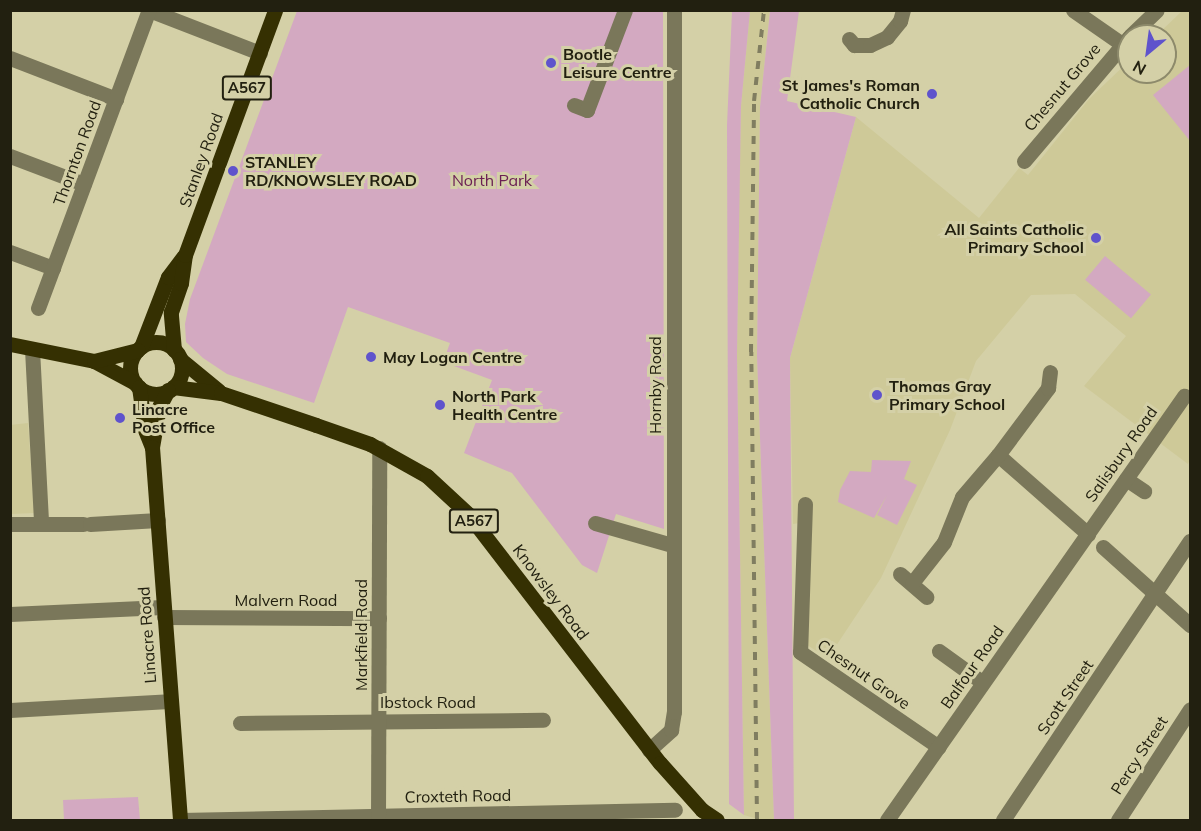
<!DOCTYPE html>
<style>
body{margin:0}
#map{position:relative;width:1201px;height:831px;overflow:hidden;background:#d4d0a7;font-family:Mulish,sans-serif}
div>[style]{position:absolute}
[style*='--x']{left:calc(var(--x)*1px);top:calc(var(--y)*1px);width:calc(var(--w)*1px);rotate:calc(var(--a)*1deg)}
.built>*{inset:0;background:#cec998}
.green>*{inset:0;background:#d3a9c1;transform-origin:0 0}
.minor>*{height:15px;margin:-7.5px;padding:0 7.5px;transform-origin:7.5px;border-radius:7.5px;background:#7a775a}
.major>*{height:15px;margin:-7.5px;padding:0 7.5px;transform-origin:7.5px;border-radius:7.5px;background:#353002}
.major>.ring{margin:-7.5px;padding:0;box-sizing:content-box;background:none;border:15px solid #353002;border-radius:50%}
.rail>*{height:4px;margin-top:-2px;transform-origin:0;background:repeating-linear-gradient(90deg,#807d60 0 8px,transparent 0 16px)}
.dots>*{width:16px;height:16px;translate:-50% -50%;box-sizing:border-box;border:3px solid #d4d0a7;border-radius:50%}
span{translate:-50% -50%;white-space:nowrap;text-align:center;line-height:1.15;-webkit-text-stroke:6px #d4d0a7;paint-order:stroke}
.shield-label span{padding:2px 4px;background:#d4d0a7;border:2px solid;border-radius:4px;-webkit-text-stroke-width:0}
.shield-label{font-size:15px;color:#222010;font-weight:700}
.poi-label{font-size:16px;color:#222010;font-weight:700}
.left{translate:0 -50%;text-align:left}
.right{translate:-100% -50%;text-align:right}
.street-label{font-size:16px;color:#222010}
.park-label{font-size:16px;color:#6b2053}
.frame{position:absolute;inset:0;border:12px solid #222010;pointer-events:none}
.north{position:absolute;left:1117px;top:24px;width:60px;height:60px;box-sizing:border-box;background:#d4d0a7;border:2px solid #8d8a6b;border-radius:50%;rotate:209deg;font-size:16px;font-weight:700;line-height:24px;text-align:center;color:#222010}
.north::after{content:'';display:block;margin:auto;width:21px;height:27px;background:#5f53cc;clip-path:polygon(50% 0,100% 100%,50% 72%,0 100%)}
</style>
<div id="map">
<div class="built">
<div style="clip-path:polygon(770px 10px,760px 107px,757px 356px,774px 820px,761px 820px,744px 815px,737px 354px,739px 190px,741px 106px,750px 11px)"></div>
<div style="clip-path:polygon(1182px 11px,1190px 11px,1190px 459px,1188px 464px,1084px 386px,1126px 336px,1075px 294px,1031px 295px,976px 361px,950px 430px,881px 578px,828px 658px,807px 645px,812px 521px,793px 524px,790px 358px,856px 117px,979px 218px,1019px 168px,1028px 175px,1089px 99px,1129px 61px,1129px 72px,1165px 72px,1165px 36px,1156px 36px)"></div>
<div style="clip-path:polygon(28px 423px,34px 513px,11px 514px,10px 425px)"></div>
</div>
<div class="green">
<div style="clip-path:polygon(297px 11px,663px 11px,664px 529px,616px 514px,597px 573px,582px 565px,512px 473px,464px 453px,492px 380px,443px 362px,450px 343px,348px 307px,314px 403px,227px 374px,203px 358px,186px 342px,185px 324px,190px 299px)"></div>
<div style="clip-path:polygon(750px 11px,741px 106px,737px 354px,744px 815px,729px 804px,727px 125px,732px 11px)"></div>
<div style="clip-path:polygon(770px 11px,799px 11px,787px 101px,856px 117px,790px 358px,794px 820px,774px 820px,757px 356px,760px 107px)"></div>
<div style="clip-path:polygon(1190px 65px,1190px 141px,1153px 95px)"></div>
<div style="left:1105px;top:256px;width:60px;height:31px;rotate:40deg"></div>
<div style="clip-path:polygon(872px 460px,911px 461px,904px 479px,917px 485px,897px 525px,877px 515px,887px 495px,874px 518px,838px 502px,840px 490px,850px 471px,871px 472px)"></div>
<div style="clip-path:polygon(138px 797px,140px 820px,64px 820px,63px 800px)"></div>
</div>
<div class="minor">
<div style="--x:149;--y:10;--w:119;--a:21.2"></div>
<div style="--x:1073;--y:10;--w:60;--a:34.8"></div>
<div style="--x:1130;--y:36;--w:37;--a:-44"></div>
<div style="--x:849;--y:39;--w:8;--a:50"></div>
<div style="--x:854;--y:45;--w:16;--a:0"></div>
<div style="--x:870;--y:45;--w:19;--a:-25"></div>
<div style="--x:887;--y:37;--w:21;--a:-51"></div>
<div style="--x:900;--y:21;--w:11;--a:-75"></div>
<div style="--x:10;--y:58;--w:114;--a:21.1"></div>
<div style="--x:574;--y:105;--w:14;--a:21"></div>
<div style="--x:587;--y:110;--w:107;--a:-69.2"></div>
<div style="--x:10;--y:156;--w:79;--a:20.7"></div>
<div style="--x:1024;--y:161;--w:162;--a:-49.7"></div>
<div style="--x:10;--y:252;--w:46;--a:20.4"></div>
<div style="--x:38;--y:308;--w:318;--a:-69.6"></div>
<div style="--x:32;--y:349;--w:174;--a:87"></div>
<div style="--x:998;--y:455;--w:120;--a:41.3"></div>
<div style="--x:1126;--y:479;--w:22;--a:34"></div>
<div style="--x:805;--y:504;--w:148;--a:91.9"></div>
<div style="--x:800;--y:652;--w:168;--a:34.4"></div>
<div style="--x:595;--y:523;--w:80;--a:15.9"></div>
<div style="--x:10;--y:524;--w:73;--a:0"></div>
<div style="--x:90;--y:524;--w:68;--a:-3.4"></div>
<div style="--x:1103;--y:547;--w:117;--a:41.9"></div>
<div style="--x:900;--y:574;--w:35;--a:41"></div>
<div style="--x:912;--y:583;--w:52;--a:-52"></div>
<div style="--x:944;--y:542;--w:48;--a:-68.2"></div>
<div style="--x:962;--y:497;--w:55;--a:-49.4"></div>
<div style="--x:998;--y:455;--w:84;--a:-53.3"></div>
<div style="--x:1048;--y:388;--w:16;--a:-83"></div>
<div style="--x:10;--y:614;--w:153;--a:-2.6"></div>
<div style="--x:164;--y:617;--w:215;--a:0.3"></div>
<div style="--x:939;--y:651;--w:53;--a:35.8"></div>
<div style="--x:10;--y:710;--w:159;--a:-3.2"></div>
<div style="--x:240;--y:723;--w:303;--a:-0.6"></div>
<div style="--x:649;--y:750;--w:30;--a:-42"></div>
<div style="--x:671;--y:730;--w:18;--a:-81"></div>
<div style="--x:674;--y:712;--w:702;--a:-90"></div>
<div style="--x:180;--y:820;--w:495;--a:-1.2"></div>
<div style="--x:378;--y:820;--w:372;--a:-89.8"></div>
<div style="--x:887;--y:820;--w:518;--a:-54.99"></div>
<div style="--x:1003;--y:820;--w:336;--a:-56.2"></div>
<div style="--x:1118;--y:820;--w:132;--a:-57"></div>
</div>
<div class="major">
<div class="ring" style="left:130px;top:342px;width:37px;height:37px"></div>
<div style="--x:10;--y:344;--w:86;--a:11.4"></div>
<div style="--x:94;--y:361;--w:47;--a:28.2"></div>
<div style="--x:141;--y:347;--w:75;--a:-68.9"></div>
<div style="--x:168;--y:277;--w:26;--a:-53"></div>
<div style="--x:174;--y:350;--w:38;--a:-95"></div>
<div style="--x:171;--y:312;--w:31;--a:-71"></div>
<div style="--x:181;--y:283;--w:28;--a:-82"></div>
<div style="--x:185;--y:255;--w:261;--a:-69.8"></div>
<div style="--x:180;--y:359;--w:50;--a:39.4"></div>
<div style="--x:94;--y:361;--w:45;--a:-14"></div>
<div style="--x:139;--y:387;--w:43;--a:82.1"></div>
<div style="--x:145;--y:430;--w:18;--a:68"></div>
<div style="--x:173;--y:387;--w:48;--a:7.1"></div>
<div style="--x:221;--y:393;--w:100;--a:18.6"></div>
<div style="--x:316;--y:425;--w:57;--a:19.4"></div>
<div style="--x:370;--y:444;--w:65;--a:29.3"></div>
<div style="--x:427;--y:476;--w:56;--a:42.8"></div>
<div style="--x:468;--y:514;--w:314;--a:52.4"></div>
<div style="--x:660;--y:763;--w:63;--a:48.2"></div>
<div style="--x:702;--y:810;--w:18;--a:34"></div>
<div style="--x:168;--y:390;--w:19;--a:118"></div>
<div style="--x:159;--y:407;--w:41;--a:99.9"></div>
<div style="--x:152;--y:447;--w:374;--a:85.7"></div>
</div>
<div class="rail">
<div style="--x:757;--y:820;--w:468;--a:-90.7"></div>
<div style="--x:751;--y:352;--w:251;--a:-89.3"></div>
<div style="--x:754;--y:101;--w:92;--a:-83.7"></div>
</div>
<div class="dots">
<div style="left:551px;top:63px;background:#5f53cc"></div>
<div style="left:932px;top:94px;background:#5f53cc"></div>
<div style="left:233px;top:171px;background:#5f53cc"></div>
<div style="left:1096px;top:238px;background:#5f53cc"></div>
<div style="left:371px;top:357px;background:#5f53cc"></div>
<div style="left:877px;top:395px;background:#5f53cc"></div>
<div style="left:440px;top:405px;background:#5f53cc"></div>
<div style="left:120px;top:418px;background:#5f53cc"></div>
</div>
<div class="shield-label">
<span style="left:247px;top:88px">A567</span>
<span style="left:474px;top:521px">A567</span>
</div>
<div class="poi-label">
<span class="left" style="left:563px;top:63px">Bootle<br>Leisure Centre</span>
<span class="right" style="left:920px;top:94px">St James's Roman<br>Catholic Church</span>
<span class="left" style="left:245px;top:171px">STANLEY<br>RD/KNOWSLEY ROAD</span>
<span class="right" style="left:1084px;top:238px">All Saints Catholic<br>Primary School</span>
<span class="left" style="left:383px;top:357px">May Logan Centre</span>
<span class="left" style="left:889px;top:395px">Thomas Gray<br>Primary School</span>
<span class="left" style="left:452px;top:405px">North Park<br>Health Centre</span>
<span class="left" style="left:132px;top:418px">Linacre<br>Post Office</span>
</div>
<div class="street-label">
<span style="left:1062px;top:87px;rotate:-50deg">Chesnut Grove</span>
<span style="left:77px;top:153px;rotate:-70deg">Thornton Road</span>
<span style="left:201px;top:160px;rotate:-70deg">Stanley Road</span>
<span style="left:655px;top:385px;rotate:-90deg">Hornby Road</span>
<span style="left:1121px;top:454px;rotate:-55deg">Salisbury Road</span>
<span style="left:551px;top:592px;rotate:53deg">Knowsley Road</span>
<span style="left:286px;top:600px">Malvern Road</span>
<span style="left:147px;top:635px;rotate:-94deg">Linacre Road</span>
<span style="left:361px;top:635px;rotate:-90deg">Markfield Road</span>
<span style="left:972px;top:667px;rotate:-55deg">Balfour Road</span>
<span style="left:864px;top:674px;rotate:35deg">Chesnut Grove</span>
<span style="left:1065px;top:697px;rotate:-56deg">Scott Street</span>
<span style="left:428px;top:702px">Ibstock Road</span>
<span style="left:1139px;top:755px;rotate:-57deg">Percy Street</span>
<span style="left:458px;top:796px;rotate:-1deg">Croxteth Road</span>
</div>
<div class="park-label">
<span style="left:492px;top:180px">North Park</span>
</div>
<div class="frame"></div>
<div class="north">N</div>
</div>
